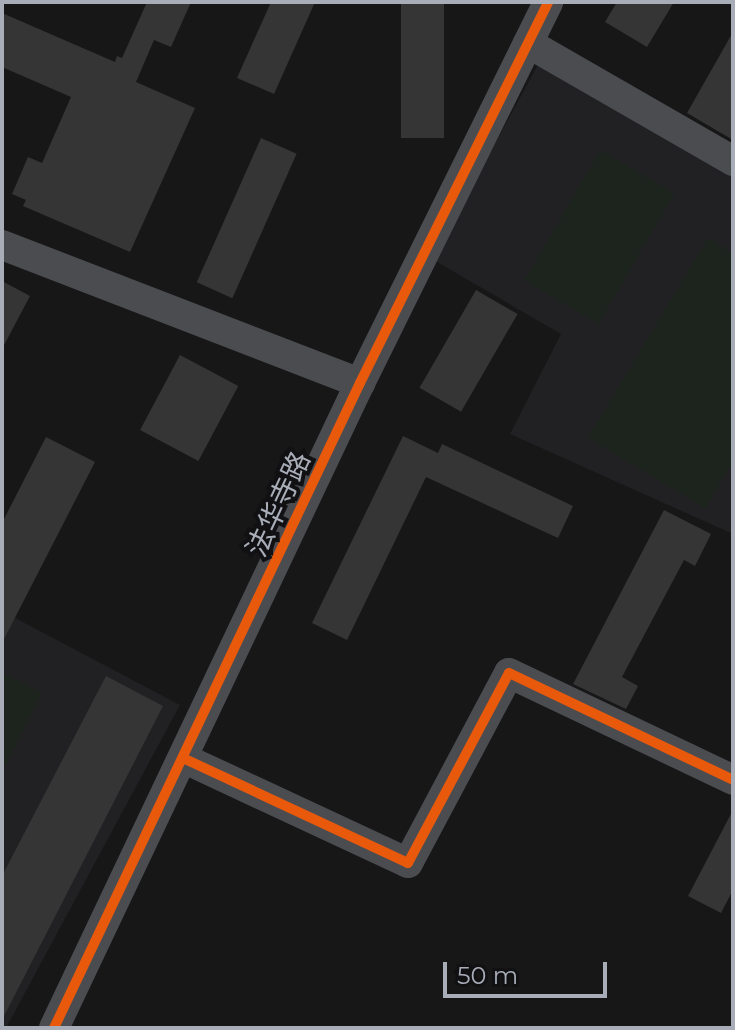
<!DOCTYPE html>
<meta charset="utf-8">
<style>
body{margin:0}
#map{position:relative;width:735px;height:1030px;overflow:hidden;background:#171717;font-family:Montserrat,"Noto Sans SC",sans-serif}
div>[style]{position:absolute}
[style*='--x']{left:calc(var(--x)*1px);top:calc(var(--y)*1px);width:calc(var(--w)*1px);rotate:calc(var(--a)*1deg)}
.built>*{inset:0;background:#212123}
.green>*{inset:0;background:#1d241e;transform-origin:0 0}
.building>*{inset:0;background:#353536;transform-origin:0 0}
.minor>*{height:30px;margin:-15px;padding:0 15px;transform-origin:15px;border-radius:15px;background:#4b4c50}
.cycleway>*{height:10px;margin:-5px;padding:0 5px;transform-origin:5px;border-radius:5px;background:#e8590c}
span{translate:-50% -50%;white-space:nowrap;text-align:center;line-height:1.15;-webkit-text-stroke:8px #111113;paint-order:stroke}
.street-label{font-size:28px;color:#a8adb8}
.frame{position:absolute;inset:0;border:4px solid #a8adb8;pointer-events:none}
.scale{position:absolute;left:443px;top:962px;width:164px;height:36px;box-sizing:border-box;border:4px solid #a8adb8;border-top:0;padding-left:10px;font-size:24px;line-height:28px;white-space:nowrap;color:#a8adb8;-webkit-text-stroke:6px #111113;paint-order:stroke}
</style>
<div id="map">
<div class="built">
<div style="clip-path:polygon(539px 63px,733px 176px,733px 534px,510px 434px,561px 334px,432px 259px)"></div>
<div style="clip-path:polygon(2px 611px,180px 705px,6px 1028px,2px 1028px)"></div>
</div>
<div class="green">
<div style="left:600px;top:150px;width:86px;height:151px;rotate:30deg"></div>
<div style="clip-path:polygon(708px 238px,733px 253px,733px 462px,705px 508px,588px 438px)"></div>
<div style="clip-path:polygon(2px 673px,42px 692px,2px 773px)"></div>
</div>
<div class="building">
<div style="clip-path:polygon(147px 2px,191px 2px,171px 47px,154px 40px,136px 82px,195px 108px,130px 252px,23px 206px,26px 200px,12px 194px,28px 157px,42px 163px,71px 97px,2px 67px,2px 13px,115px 62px,117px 56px,122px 58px)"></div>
<div style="clip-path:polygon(271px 2px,315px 2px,274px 94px,237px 78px)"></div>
<div style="left:401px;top:2px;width:43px;height:136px"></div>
<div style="clip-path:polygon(617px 2px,674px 2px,647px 47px,605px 22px)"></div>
<div style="clip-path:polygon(733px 32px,733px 140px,687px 113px)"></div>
<div style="left:261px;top:138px;width:39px;height:158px;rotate:24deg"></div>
<div style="clip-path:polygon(2px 281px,30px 296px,2px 349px)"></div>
<div style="left:476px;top:290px;width:48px;height:113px;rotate:30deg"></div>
<div style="left:180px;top:355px;width:66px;height:85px;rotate:28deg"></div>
<div style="clip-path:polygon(403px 436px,438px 453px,442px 444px,573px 506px,558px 538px,426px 477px,347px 640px,312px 623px)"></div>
<div style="clip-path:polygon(46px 437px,95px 462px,2px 643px,2px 523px)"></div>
<div style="clip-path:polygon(664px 510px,711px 534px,695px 566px,684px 560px,622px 677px,638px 686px,626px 709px,573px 684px)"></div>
<div style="clip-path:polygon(106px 676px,163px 706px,2px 1020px,2px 876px)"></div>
<div style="clip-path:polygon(733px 810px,733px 890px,721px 913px,688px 896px)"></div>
</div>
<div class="minor">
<div style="--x:528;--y:43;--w:237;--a:29.9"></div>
<div style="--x:2;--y:245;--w:384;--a:21.1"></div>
<div style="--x:185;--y:759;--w:246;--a:25"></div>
<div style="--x:408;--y:863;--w:215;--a:-62"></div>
<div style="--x:509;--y:673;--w:248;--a:25.5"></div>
<div style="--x:54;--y:1028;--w:714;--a:-64.62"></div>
<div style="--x:360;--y:383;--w:425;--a:-63.7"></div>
</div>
<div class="cycleway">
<div style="--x:185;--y:759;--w:246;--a:25"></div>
<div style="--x:408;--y:863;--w:215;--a:-62"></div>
<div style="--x:509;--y:673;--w:248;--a:25.5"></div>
<div style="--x:54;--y:1028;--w:714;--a:-64.62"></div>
<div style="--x:360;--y:383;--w:425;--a:-63.7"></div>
</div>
<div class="street-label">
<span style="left:278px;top:504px;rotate:-65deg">法华寺路</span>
</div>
<div class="frame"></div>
<div class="scale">50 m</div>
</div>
